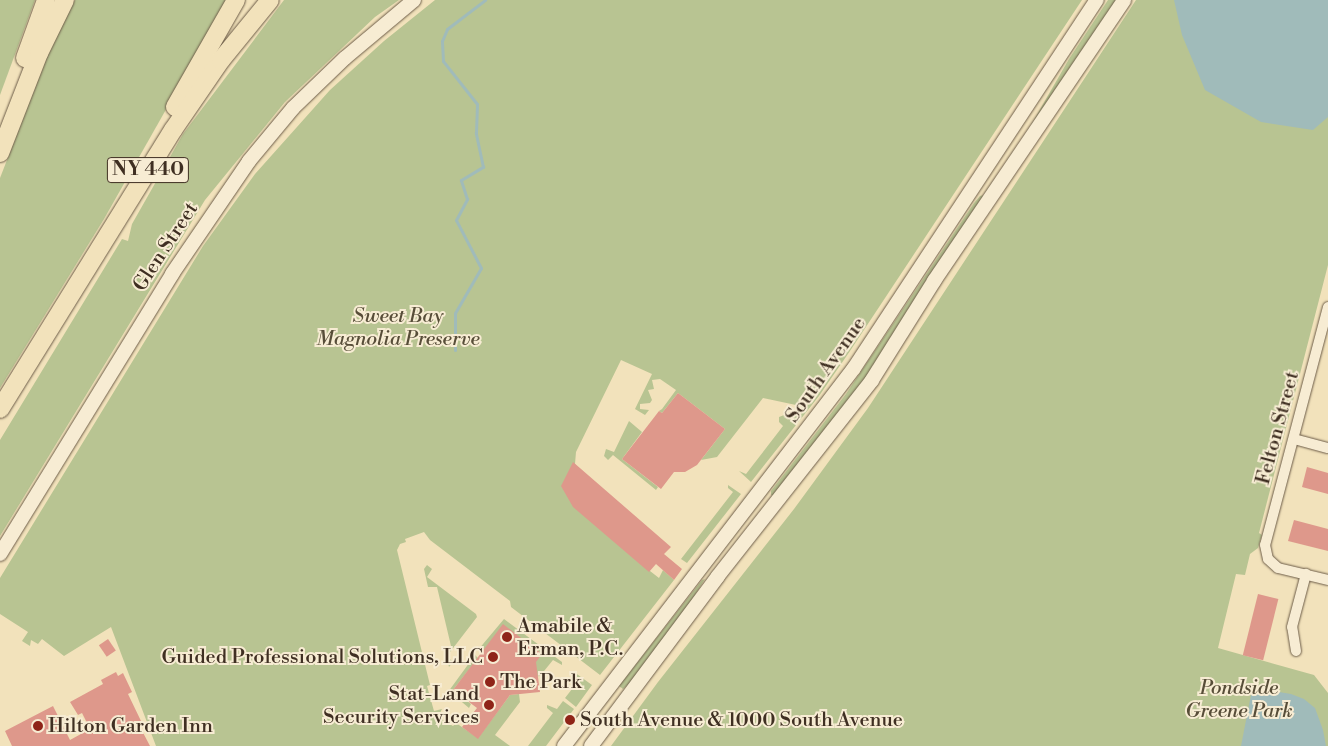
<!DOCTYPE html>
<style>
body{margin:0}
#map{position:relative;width:1328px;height:746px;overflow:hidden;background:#f2e2bb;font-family:"Libre Bodoni",serif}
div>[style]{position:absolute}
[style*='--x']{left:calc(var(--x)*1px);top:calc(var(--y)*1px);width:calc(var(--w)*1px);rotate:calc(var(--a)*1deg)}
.green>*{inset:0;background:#b8c492}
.water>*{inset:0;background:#a0bbba}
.stream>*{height:3px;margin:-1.5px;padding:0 1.5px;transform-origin:1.5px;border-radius:1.5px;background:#a0bbba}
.building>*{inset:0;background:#de988b;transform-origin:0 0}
.roads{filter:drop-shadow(0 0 1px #6c5c48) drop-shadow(0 0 1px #6c5c48)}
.street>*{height:10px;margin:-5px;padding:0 5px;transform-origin:5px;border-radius:5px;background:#f7ecd3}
.secondary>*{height:14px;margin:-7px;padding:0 7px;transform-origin:7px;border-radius:7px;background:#f7ecd3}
.highway>*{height:18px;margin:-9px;padding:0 9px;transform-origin:9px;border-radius:9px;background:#f2e2bb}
.dots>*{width:14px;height:14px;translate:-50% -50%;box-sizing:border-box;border:2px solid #f7ecd3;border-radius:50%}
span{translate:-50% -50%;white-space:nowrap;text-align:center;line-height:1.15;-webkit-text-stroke:4px #f7ecd3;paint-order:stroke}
.shield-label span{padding:1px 4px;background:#f7ecd3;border:1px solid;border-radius:4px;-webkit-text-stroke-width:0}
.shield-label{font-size:19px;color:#3f2f22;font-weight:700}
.street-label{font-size:20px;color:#3f2f22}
.park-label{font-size:20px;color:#574d38;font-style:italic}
.poi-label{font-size:20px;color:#3f2f22}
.left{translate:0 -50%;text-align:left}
.right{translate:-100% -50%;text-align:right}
</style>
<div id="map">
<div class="green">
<div style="clip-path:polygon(0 0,35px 0,0 95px)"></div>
<div style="clip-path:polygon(75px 0,228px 0,104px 219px,0 388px,0 178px,56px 34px)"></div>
<div style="clip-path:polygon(284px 0,399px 0,375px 17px,285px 102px,205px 200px,0 536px,0 440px,122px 239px,128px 241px,132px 224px,183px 134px)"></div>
<div style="clip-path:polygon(435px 0,1082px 0,850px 351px,819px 396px,751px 482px,739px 471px,746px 474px,783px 426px,779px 422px,779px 417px,797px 410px,796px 405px,763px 398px,717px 457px,701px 460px,725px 429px,678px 393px,662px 413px,659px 411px,662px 409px,676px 390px,660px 379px,652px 380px,654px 389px,648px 390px,652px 400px,650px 403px,640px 404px,640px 409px,649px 410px,645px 415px,635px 409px,652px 374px,621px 360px,576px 452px,575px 464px,650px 571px,659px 578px,663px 570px,674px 580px,600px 675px,511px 607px,510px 601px,430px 540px,424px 532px,405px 539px,406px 542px,400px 544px,397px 550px,430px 685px,427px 686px,434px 711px,442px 709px,438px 717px,453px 726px,456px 723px,478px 738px,510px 695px,519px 694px,520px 702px,495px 735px,510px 746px,156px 746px,111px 627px,64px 656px,42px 639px,38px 644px,31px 640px,30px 646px,22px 641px,28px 632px,0 614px,0 578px,203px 246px,255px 174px,330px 90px,384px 41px)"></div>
<div style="clip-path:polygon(1108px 0,1116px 0,1031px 125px,1069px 59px)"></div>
<div style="clip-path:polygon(1136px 0,1328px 0,1328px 265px,1259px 533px,1262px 535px,1258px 548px,1250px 554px,1245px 575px,1236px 574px,1218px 648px,1314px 675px,1328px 693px,1328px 746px,611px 746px,658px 682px,794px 509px,868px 408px)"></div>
<div style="clip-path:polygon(984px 195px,984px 199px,851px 400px,773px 496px,771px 495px,771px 491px,846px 394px,974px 203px,980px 196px)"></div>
<div style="clip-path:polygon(629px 421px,642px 432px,622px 459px,658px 487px,656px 490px,613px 455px,608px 460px,604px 456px,606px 449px,614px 452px)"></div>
<div style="clip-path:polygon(728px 485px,741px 494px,687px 563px,681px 559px,733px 492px,728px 488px)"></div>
<div style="clip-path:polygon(427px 565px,432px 569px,427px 577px,476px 614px,477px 617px,447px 656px,453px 662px,449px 667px,444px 649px,451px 646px,437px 587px,428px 587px,424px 569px)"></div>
<div style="clip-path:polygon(705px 579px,678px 622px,633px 680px,623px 689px,619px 686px,702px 580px)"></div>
<div style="clip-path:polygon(504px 619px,562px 662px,562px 665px,553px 660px,540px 676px,524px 678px,482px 652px,478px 650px)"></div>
<div style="clip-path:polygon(475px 655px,478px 658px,453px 690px,471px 704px,469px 708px,456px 697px,451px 697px,448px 692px)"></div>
<div style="clip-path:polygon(574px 672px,592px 685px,576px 707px,565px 698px,579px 680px,573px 674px)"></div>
<div style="clip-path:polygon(563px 701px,574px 709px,546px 746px,528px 746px,553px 713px,547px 708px,547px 705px,557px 709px)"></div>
</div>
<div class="water">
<div style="clip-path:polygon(1174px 0,1328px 0,1328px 117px,1313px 130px,1261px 122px,1205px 90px,1182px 35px)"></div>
<div style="clip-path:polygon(1262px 689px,1291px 694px,1304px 699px,1315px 708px,1323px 730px,1326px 746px,1241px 746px,1251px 695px)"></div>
</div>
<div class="stream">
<div style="--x:455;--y:350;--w:37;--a:-90"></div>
<div style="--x:455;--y:313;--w:52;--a:-60"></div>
<div style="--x:481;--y:268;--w:54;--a:-117.5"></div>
<div style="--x:456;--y:220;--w:24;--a:-62"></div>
<div style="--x:467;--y:199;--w:20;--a:-108"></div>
<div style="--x:461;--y:180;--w:26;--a:-31"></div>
<div style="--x:483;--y:167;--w:35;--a:-102"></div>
<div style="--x:476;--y:133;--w:29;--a:-88"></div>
<div style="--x:477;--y:104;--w:55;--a:-128.3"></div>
<div style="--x:443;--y:61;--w:20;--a:-93"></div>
<div style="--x:442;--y:41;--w:13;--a:-67"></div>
<div style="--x:447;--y:29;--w:48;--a:-37.3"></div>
</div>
<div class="building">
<div style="clip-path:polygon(678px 393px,725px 429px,697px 465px,685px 472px,674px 472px,661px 489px,622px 459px,659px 411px,662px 413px)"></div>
<div style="clip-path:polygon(573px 462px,671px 547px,664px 554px,682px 569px,674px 580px,656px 564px,649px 572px,573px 507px,561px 486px)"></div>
<div style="clip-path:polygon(1307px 467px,1328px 473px,1328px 494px,1302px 487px)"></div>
<div style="clip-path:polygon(1294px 520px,1328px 529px,1328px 551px,1288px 541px)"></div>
<div style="left:1258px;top:594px;width:21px;height:63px;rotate:14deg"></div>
<div style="clip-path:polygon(503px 624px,542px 654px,536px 662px,540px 692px,510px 695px,478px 739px,462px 727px,477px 708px,453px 690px)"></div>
<div style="left:108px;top:639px;width:14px;height:11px;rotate:56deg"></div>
<div style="clip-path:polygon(116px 672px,118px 676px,123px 673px,132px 692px,128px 694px,141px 721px,138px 723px,150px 746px,12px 746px,5px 731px,53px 706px,70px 740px,90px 729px,82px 713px,78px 715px,70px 702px,103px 684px,101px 680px)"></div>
</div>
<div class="roads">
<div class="street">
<div style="--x:1328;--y:307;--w:246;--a:104.8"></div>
<div style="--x:1265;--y:545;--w:14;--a:78"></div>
<div style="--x:1268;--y:559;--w:13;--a:42"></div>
<div style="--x:1278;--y:568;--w:51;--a:13.5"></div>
<div style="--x:1294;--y:439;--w:35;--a:15"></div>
<div style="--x:1296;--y:651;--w:24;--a:-99"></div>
<div style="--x:1292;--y:627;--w:55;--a:-75.2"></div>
</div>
<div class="secondary">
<div style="--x:0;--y:554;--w:329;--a:-58.4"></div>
<div style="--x:172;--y:274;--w:137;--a:-55.7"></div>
<div style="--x:249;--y:161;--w:69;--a:-50.3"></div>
<div style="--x:293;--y:108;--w:72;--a:-43.9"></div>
<div style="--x:345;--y:58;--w:90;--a:-40"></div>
<div style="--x:564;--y:746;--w:476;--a:-52.5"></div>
<div style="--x:854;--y:368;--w:441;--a:-56.6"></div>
<div style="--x:591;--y:746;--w:212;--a:-53.2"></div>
<div style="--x:718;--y:576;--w:249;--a:-51.8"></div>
<div style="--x:872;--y:380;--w:117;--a:-57.9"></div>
<div style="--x:934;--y:281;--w:339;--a:-55.9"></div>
</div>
<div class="highway">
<div style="--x:25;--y:58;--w:62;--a:-70.1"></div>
<div style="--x:175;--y:107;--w:123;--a:-60.3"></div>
<div style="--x:0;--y:153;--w:107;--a:-68.7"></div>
<div style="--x:39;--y:53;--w:59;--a:-63.9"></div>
<div style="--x:0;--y:409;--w:328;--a:-58.2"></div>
<div style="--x:173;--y:130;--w:85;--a:-55.6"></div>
<div style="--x:221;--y:60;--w:77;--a:-50.8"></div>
</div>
</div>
<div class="dots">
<div style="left:507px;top:637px;background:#8f2418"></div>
<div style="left:493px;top:657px;background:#8f2418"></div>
<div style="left:490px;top:682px;background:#8f2418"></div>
<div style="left:489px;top:705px;background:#8f2418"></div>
<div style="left:570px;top:720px;background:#8f2418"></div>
<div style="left:38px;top:726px;background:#8f2418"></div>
</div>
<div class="shield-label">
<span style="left:148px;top:170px">NY 440</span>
</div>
<div class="street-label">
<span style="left:166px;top:247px;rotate:-57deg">Glen Street</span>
<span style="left:826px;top:370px;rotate:-55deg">South Avenue</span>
<span style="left:1278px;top:428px;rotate:-75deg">Felton Street</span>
</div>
<div class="park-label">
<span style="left:398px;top:328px">Sweet Bay<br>Magnolia Preserve</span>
<span style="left:1239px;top:700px">Pondside<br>Greene Park</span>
</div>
<div class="poi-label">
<span class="left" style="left:517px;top:638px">Amabile &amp;<br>Erman, P.C.</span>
<span class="right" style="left:483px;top:657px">Guided Professional Solutions, LLC</span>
<span class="left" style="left:500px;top:682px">The Park</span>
<span class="right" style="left:479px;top:706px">Stat-Land<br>Security Services</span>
<span class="left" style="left:580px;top:720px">South Avenue &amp; 1000 South Avenue</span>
<span class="left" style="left:48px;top:726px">Hilton Garden Inn</span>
</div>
</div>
